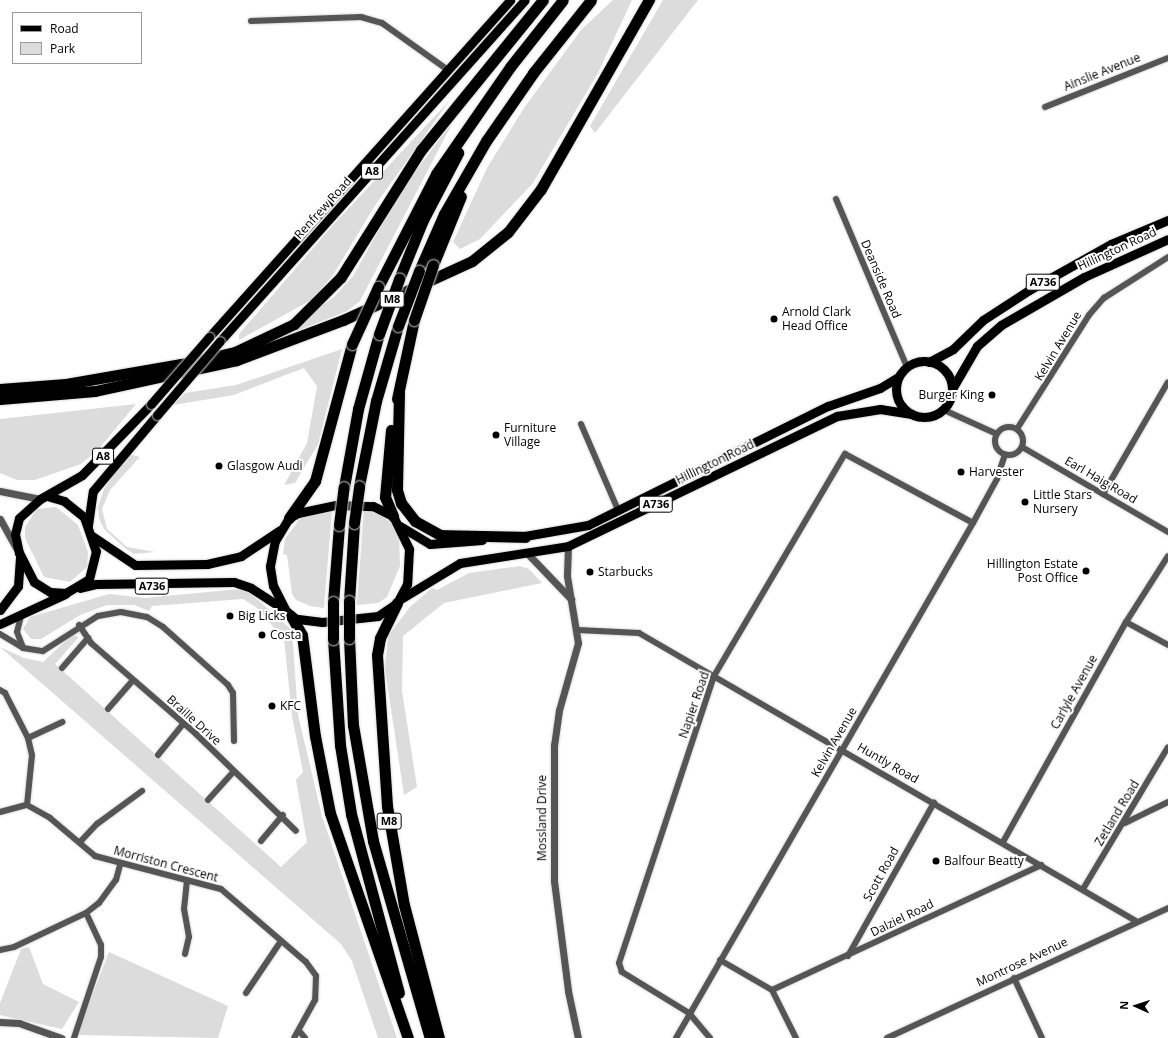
<!DOCTYPE html>
<style>
body{margin:0}
#map{position:relative;width:1168px;height:1038px;overflow:hidden;background:#fff;font-family:"Open Sans",sans-serif}
div>[style]{position:absolute}
[style*='--x']{left:calc(var(--x)*1px);top:calc(var(--y)*1px);width:calc(var(--w)*1px);rotate:calc(var(--a)*1deg)}
.green>*{inset:0;background:#dcdcdc}
.roads{filter:drop-shadow(0 0 1px #dbdbdb) drop-shadow(0 0 1px #dbdbdb)}
.minor>*{height:6px;margin:-3px;padding:0 3px;transform-origin:3px;border-radius:3px;background:#555}
.minor>.ring{margin:-3px;padding:0;box-sizing:content-box;background:none;border:6px solid #555;border-radius:50%}
.tertiary>*{height:7px;margin:-3.5px;padding:0 3.5px;transform-origin:3.5px;border-radius:3.5px;background:#555}
.primary>*{height:9px;margin:-4.5px;padding:0 4.5px;transform-origin:4.5px;border-radius:4.5px;background:#000}
.primary>.ring{margin:-4.5px;padding:0;box-sizing:content-box;background:none;border:9px solid #000;border-radius:50%}
.motorway>*{height:11px;margin:-5.5px;padding:0 5.5px;transform-origin:5.5px;border-radius:5.5px;background:#000}
.bridges{filter:drop-shadow(0 0 1px #dbdbdb) drop-shadow(0 0 1px #dbdbdb)}
.primary-bridge>*{height:9px;margin:-4.5px;padding:0 4.5px;transform-origin:4.5px;border-radius:4.5px;background:#000}
.motorway-bridge>*{height:11px;margin:-5.5px;padding:0 5.5px;transform-origin:5.5px;border-radius:5.5px;background:#000}
.dots>*{width:11px;height:11px;translate:-50% -50%;box-sizing:border-box;border:2px solid #fff;border-radius:50%}
span{translate:-50% -50%;white-space:nowrap;text-align:center;line-height:1.15;-webkit-text-stroke:4px #fff;paint-order:stroke}
.shield-label span{padding:1px 3px;background:#fff;border:1px solid;border-radius:3px;-webkit-text-stroke-width:0}
.shield-label{font-size:11px;color:#000;font-weight:700}
.street-label{font-size:12px;color:#000}
.poi-label{font-size:12px;color:#000}
.left{translate:0 -50%;text-align:left}
.right{translate:-100% -50%;text-align:right}
.legend{position:absolute;left:12px;top:12px;width:130px;height:52px;box-sizing:border-box;background:#fff;border:1px solid #999;margin:0;padding:5px 7px;list-style:none;font-size:12px;color:#000}
.legend li{display:flex;align-items:center;gap:8px;height:20px}
.legend b{width:20px;border:1px solid #999}
.north{position:absolute;left:1116px;top:986px;width:40px;height:40px;-webkit-text-stroke:3px #fff;paint-order:stroke;rotate:273deg;font-size:11px;font-weight:700;line-height:16px;text-align:center;color:#000}
.north::after{content:'';display:block;margin:auto;width:14px;height:18px;background:#000;clip-path:polygon(50% 0,100% 100%,50% 72%,0 100%)}
</style>
<div id="map">
<div class="green">
<div style="clip-path:polygon(613px 0,632px 0,598px 73px,533px 183px,480px 239px,460px 249px,453px 242px,487px 168px,524px 108px,581px 30px)"></div>
<div style="clip-path:polygon(663px 0,698px 0,595px 133px,590px 126px)"></div>
<div style="clip-path:polygon(450px 100px,376px 204px,333px 275px,311px 300px,239px 340px,239px 334px,335px 223px)"></div>
<div style="clip-path:polygon(454px 120px,360px 301px,347px 311px,274px 340px,334px 297px,353px 276px,401px 191px)"></div>
<div style="clip-path:polygon(342px 349px,318px 444px,295px 483px,284px 485px,307px 443px,317px 386px,304px 368px,234px 395px,173px 405px,185px 393px,236px 385px)"></div>
<div style="clip-path:polygon(136px 404px,98px 450px,81px 464px,35px 480px,17px 480px,0 473px,0 419px)"></div>
<div style="clip-path:polygon(128px 454px,140px 457px,110px 490px,102px 509px,107px 529px,127px 547px,155px 552px,134px 554px,127px 550px,104px 529px,99px 518px,98px 507px,104px 489px)"></div>
<div style="clip-path:polygon(56px 507px,78px 525px,88px 552px,87px 567px,70px 582px,44px 577px,25px 538px,25px 527px,37px 509px)"></div>
<div style="clip-path:polygon(364px 508px,377px 511px,394px 526px,399px 536px,400px 566px,387px 597px,378px 603px,357px 605px)"></div>
<div style="clip-path:polygon(332px 510px,324px 608px,310px 606px,296px 600px,292px 594px,287px 555px,283px 554px,285px 539px,302px 516px)"></div>
<div style="clip-path:polygon(520px 566px,529px 569px,542px 583px,444px 603px,403px 636px,402px 691px,417px 787px,404px 795px,385px 669px,388px 636px,410px 607px,432px 588px,437px 590px,469px 573px)"></div>
<div style="clip-path:polygon(239px 589px,250px 593px,292px 630px,298px 715px,322px 816px,397px 1038px,378px 1038px,352px 961px,341px 944px,0 647px,24px 658px,43px 662px,72px 635px,79px 637px,55px 664px,281px 867px,307px 842px,296px 780px,303px 772px,292px 716px,284px 639px,257px 608px,243px 599px,152px 606px,149px 611px,134px 605px,107px 605px,80px 615px,41px 639px,31px 639px,23px 629px,30px 617px,109px 594px,145px 598px)"></div>
<div style="clip-path:polygon(29px 947px,43px 984px,79px 1002px,62px 1029px,0 1015px,0 1003px,21px 949px)"></div>
<div style="clip-path:polygon(109px 952px,228px 1006px,218px 1038px,77px 1035px)"></div>
</div>
<div class="roads">
<div class="minor">
<div style="--x:251;--y:21;--w:110;--a:-2.1"></div>
<div style="--x:361;--y:17;--w:22;--a:16"></div>
<div style="--x:382;--y:23;--w:81;--a:35.5"></div>
<div style="--x:1045;--y:107;--w:132;--a:-21.7"></div>
<div style="--x:836;--y:199;--w:182;--a:67.1"></div>
<div style="--x:944;--y:410;--w:58;--a:24.4"></div>
<div style="--x:581;--y:424;--w:94;--a:66.7"></div>
<div class="ring" style="left:995px;top:427px;width:22px;height:22px"></div>
<div style="--x:1017;--y:429;--w:135;--a:-57.7"></div>
<div style="--x:1089;--y:315;--w:23;--a:-49"></div>
<div style="--x:1104;--y:298;--w:76;--a:-32.6"></div>
<div style="--x:1022;--y:447;--w:169;--a:30.2"></div>
<div style="--x:1103;--y:494;--w:129;--a:-59.9"></div>
<div style="--x:21;--y:616;--w:16;--a:104"></div>
<div style="--x:17;--y:632;--w:17;--a:69"></div>
<div style="--x:1126;--y:622;--w:48;--a:28.7"></div>
<div style="--x:79;--y:625;--w:22;--a:56"></div>
<div style="--x:91;--y:643;--w:139;--a:40.9"></div>
<div style="--x:196;--y:734;--w:139;--a:44.1"></div>
<div style="--x:578;--y:630;--w:61;--a:2.8"></div>
<div style="--x:639;--y:633;--w:574;--a:30.09"></div>
<div style="--x:0;--y:634;--w:27;--a:31"></div>
<div style="--x:23;--y:648;--w:20;--a:9"></div>
<div style="--x:43;--y:651;--w:65;--a:-32.5"></div>
<div style="--x:98;--y:616;--w:23;--a:-10"></div>
<div style="--x:121;--y:612;--w:26;--a:11"></div>
<div style="--x:147;--y:617;--w:19;--a:32"></div>
<div style="--x:163;--y:627;--w:87;--a:41.7"></div>
<div style="--x:228;--y:685;--w:9;--a:58"></div>
<div style="--x:233;--y:693;--w:48;--a:88.8"></div>
<div style="--x:62;--y:668;--w:40;--a:-49"></div>
<div style="--x:0;--y:690;--w:6;--a:31"></div>
<div style="--x:5;--y:693;--w:51;--a:62.9"></div>
<div style="--x:28;--y:738;--w:17;--a:77"></div>
<div style="--x:32;--y:755;--w:50;--a:95.7"></div>
<div style="--x:108;--y:709;--w:38;--a:-49"></div>
<div style="--x:28;--y:738;--w:38;--a:-25"></div>
<div style="--x:158;--y:755;--w:40;--a:-51"></div>
<div style="--x:208;--y:800;--w:38;--a:-48"></div>
<div style="--x:0;--y:812;--w:28;--a:-15"></div>
<div style="--x:27;--y:805;--w:26;--a:29"></div>
<div style="--x:50;--y:818;--w:59;--a:40.2"></div>
<div style="--x:95;--y:856;--w:130;--a:14.7"></div>
<div style="--x:221;--y:889;--w:112;--a:40.7"></div>
<div style="--x:306;--y:962;--w:17;--a:54"></div>
<div style="--x:316;--y:976;--w:24;--a:92"></div>
<div style="--x:315;--y:1000;--w:43;--a:118.9"></div>
<div style="--x:1125;--y:823;--w:48;--a:-26"></div>
<div style="--x:261;--y:841;--w:34;--a:-50"></div>
<div style="--x:80;--y:842;--w:25;--a:-47"></div>
<div style="--x:97;--y:824;--w:56;--a:-36.3"></div>
<div style="--x:1003;--y:842;--w:252;--a:-60.8"></div>
<div style="--x:1126;--y:622;--w:78;--a:-57.5"></div>
<div style="--x:1083;--y:889;--w:165;--a:-59.1"></div>
<div style="--x:0;--y:950;--w:14;--a:-12"></div>
<div style="--x:14;--y:947;--w:80;--a:-25.3"></div>
<div style="--x:86;--y:913;--w:16;--a:-38"></div>
<div style="--x:99;--y:903;--w:29;--a:-54"></div>
<div style="--x:116;--y:880;--w:16;--a:-75"></div>
<div style="--x:185;--y:954;--w:17;--a:-77"></div>
<div style="--x:189;--y:937;--w:28;--a:-100"></div>
<div style="--x:184;--y:909;--w:29;--a:-84"></div>
<div style="--x:848;--y:956;--w:176;--a:-60.7"></div>
<div style="--x:720;--y:960;--w:60;--a:30"></div>
<div style="--x:772;--y:990;--w:54;--a:63.4"></div>
<div style="--x:1014;--y:978;--w:66;--a:65"></div>
<div style="--x:772;--y:990;--w:297;--a:-24.9"></div>
<div style="--x:246;--y:993;--w:63;--a:-56.1"></div>
<div style="--x:300;--y:1032;--w:8;--a:50"></div>
<div style="--x:74;--y:1038;--w:85;--a:-71.6"></div>
<div style="--x:101;--y:957;--w:12;--a:-90"></div>
<div style="--x:101;--y:945;--w:35;--a:-115"></div>
<div style="--x:676;--y:1038;--w:595;--a:-60.03"></div>
<div style="--x:973;--y:523;--w:50;--a:-61.4"></div>
<div style="--x:997;--y:479;--w:26;--a:-72"></div>
<div style="--x:710;--y:1038;--w:33;--a:-130"></div>
<div style="--x:689;--y:1013;--w:79;--a:-148.5"></div>
<div style="--x:622;--y:972;--w:9;--a:-108"></div>
<div style="--x:619;--y:963;--w:302;--a:-71.7"></div>
<div style="--x:714;--y:676;--w:258;--a:-59.5"></div>
<div style="--x:845;--y:454;--w:145;--a:28.3"></div>
<div style="--x:887;--y:1038;--w:310;--a:-24.8"></div>
</div>
<div class="tertiary">
<div style="--x:0;--y:491;--w:41;--a:11.3"></div>
<div style="--x:0;--y:519;--w:33;--a:61"></div>
<div style="--x:568;--y:546;--w:30;--a:92"></div>
<div style="--x:567;--y:576;--w:68;--a:80.7"></div>
<div style="--x:578;--y:643;--w:70;--a:105.8"></div>
<div style="--x:559;--y:710;--w:35;--a:98"></div>
<div style="--x:554;--y:745;--w:136;--a:90"></div>
<div style="--x:554;--y:881;--w:111;--a:82.7"></div>
<div style="--x:568;--y:991;--w:48;--a:78"></div>
<div style="--x:527;--y:553;--w:64;--a:46.3"></div>
<div style="--x:0;--y:1022;--w:19;--a:3"></div>
<div style="--x:19;--y:1023;--w:45;--a:19.7"></div>
</div>
<div class="primary">
<div style="--x:209;--y:337;--w:452;--a:-48.2"></div>
<div style="--x:220;--y:341;--w:457;--a:-48.2"></div>
<div class="ring" style="left:896px;top:361px;width:47px;height:47px"></div>
<div style="--x:929;--y:362;--w:27;--a:-28"></div>
<div style="--x:953;--y:349;--w:42;--a:-44"></div>
<div style="--x:983;--y:320;--w:55;--a:-33.1"></div>
<div style="--x:1029;--y:290;--w:94;--a:-29.3"></div>
<div style="--x:1111;--y:244;--w:62;--a:-22.8"></div>
<div style="--x:952;--y:389;--w:50;--a:-59.8"></div>
<div style="--x:977;--y:346;--w:32;--a:-41"></div>
<div style="--x:1001;--y:325;--w:96;--a:-30"></div>
<div style="--x:1084;--y:277;--w:92;--a:-24.3"></div>
<div style="--x:47;--y:496;--w:18;--a:16"></div>
<div style="--x:64;--y:501;--w:26;--a:39"></div>
<div style="--x:84;--y:517;--w:36;--a:71"></div>
<div style="--x:96;--y:551;--w:29;--a:104"></div>
<div style="--x:89;--y:579;--w:27;--a:149"></div>
<div style="--x:66;--y:593;--w:16;--a:-176"></div>
<div style="--x:50;--y:592;--w:19;--a:-148"></div>
<div style="--x:34;--y:582;--w:33;--a:-117"></div>
<div style="--x:19;--y:553;--w:19;--a:-102"></div>
<div style="--x:15;--y:534;--w:16;--a:-76"></div>
<div style="--x:19;--y:518;--w:28;--a:-42"></div>
<div style="--x:40;--y:499;--w:48;--a:-29.7"></div>
<div style="--x:82;--y:475;--w:99;--a:-45.8"></div>
<div style="--x:337;--y:505;--w:36;--a:2"></div>
<div style="--x:373;--y:506;--w:22;--a:27"></div>
<div style="--x:393;--y:516;--w:37;--a:64"></div>
<div style="--x:409;--y:549;--w:35;--a:93"></div>
<div style="--x:407;--y:584;--w:21;--a:118"></div>
<div style="--x:397;--y:603;--w:23;--a:146"></div>
<div style="--x:378;--y:616;--w:56;--a:173.9"></div>
<div style="--x:322;--y:622;--w:26;--a:-173"></div>
<div style="--x:296;--y:619;--w:13;--a:-141"></div>
<div style="--x:286;--y:611;--w:28;--a:-117"></div>
<div style="--x:273;--y:586;--w:20;--a:-99"></div>
<div style="--x:270;--y:566;--w:25;--a:-79"></div>
<div style="--x:275;--y:541;--w:27;--a:-59"></div>
<div style="--x:289;--y:518;--w:10;--a:-29"></div>
<div style="--x:298;--y:513;--w:40;--a:-12"></div>
<div style="--x:88;--y:525;--w:34;--a:-82"></div>
<div style="--x:93;--y:491;--w:99;--a:-49.9"></div>
<div style="--x:400;--y:526;--w:35;--a:31"></div>
<div style="--x:430;--y:544;--w:52;--a:-4.4"></div>
<div style="--x:92;--y:536;--w:52;--a:34"></div>
<div style="--x:135;--y:565;--w:72;--a:-0.8"></div>
<div style="--x:207;--y:564;--w:35;--a:-13"></div>
<div style="--x:241;--y:556;--w:47;--a:-33.7"></div>
<div style="--x:519;--y:537;--w:70;--a:-9.9"></div>
<div style="--x:588;--y:525;--w:268;--a:-26.4"></div>
<div style="--x:828;--y:406;--w:55;--a:-19.1"></div>
<div style="--x:880;--y:388;--w:21;--a:-31"></div>
<div style="--x:80;--y:588;--w:16;--a:-14"></div>
<div style="--x:96;--y:584;--w:138;--a:-0.8"></div>
<div style="--x:234;--y:582;--w:18;--a:19"></div>
<div style="--x:251;--y:588;--w:40;--a:32.9"></div>
<div style="--x:399;--y:600;--w:71;--a:-31.2"></div>
<div style="--x:460;--y:563;--w:109;--a:-8.9"></div>
<div style="--x:568;--y:546;--w:299;--a:-25.8"></div>
<div style="--x:837;--y:416;--w:44;--a:-9.2"></div>
<div style="--x:880;--y:409;--w:32;--a:9"></div>
<div style="--x:0;--y:610;--w:30;--a:-53"></div>
<div style="--x:18;--y:586;--w:28;--a:-86"></div>
<div style="--x:0;--y:624;--w:72;--a:-24.8"></div>
</div>
<div class="motorway">
<div style="--x:433;--y:265;--w:74;--a:-67.9"></div>
<div style="--x:419;--y:271;--w:62;--a:-66.3"></div>
<div style="--x:444;--y:214;--w:84;--a:-60.1"></div>
<div style="--x:486;--y:141;--w:83;--a:-55.3"></div>
<div style="--x:533;--y:73;--w:93;--a:-51.5"></div>
<div style="--x:399;--y:279;--w:64;--a:-67.9"></div>
<div style="--x:423;--y:220;--w:76;--a:-62.4"></div>
<div style="--x:378;--y:287;--w:127;--a:-62.8"></div>
<div style="--x:436;--y:174;--w:130;--a:-55.3"></div>
<div style="--x:510;--y:67;--w:85;--a:-51.7"></div>
<div style="--x:0;--y:389;--w:66;--a:-4.3"></div>
<div style="--x:66;--y:384;--w:117;--a:-9.9"></div>
<div style="--x:181;--y:364;--w:55;--a:-12.5"></div>
<div style="--x:235;--y:352;--w:65;--a:-25.4"></div>
<div style="--x:294;--y:324;--w:66;--a:-45"></div>
<div style="--x:341;--y:277;--w:150;--a:-57.8"></div>
<div style="--x:421;--y:150;--w:193;--a:-50.9"></div>
<div style="--x:399;--y:393;--w:97;--a:91.2"></div>
<div style="--x:397;--y:490;--w:14;--a:73"></div>
<div style="--x:401;--y:503;--w:23;--a:52"></div>
<div style="--x:415;--y:521;--w:29;--a:29"></div>
<div style="--x:440;--y:535;--w:85;--a:1.3"></div>
<div style="--x:0;--y:399;--w:95;--a:-4.8"></div>
<div style="--x:95;--y:391;--w:145;--a:-12.3"></div>
<div style="--x:237;--y:360;--w:113;--a:-20.7"></div>
<div style="--x:343;--y:320;--w:142;--a:-24.6"></div>
<div style="--x:472;--y:261;--w:46;--a:-38.9"></div>
<div style="--x:508;--y:232;--w:54;--a:-52.5"></div>
<div style="--x:541;--y:189;--w:218;--a:-60.3"></div>
<div style="--x:397;--y:399;--w:81;--a:-77.9"></div>
<div style="--x:391;--y:430;--w:67;--a:95.1"></div>
<div style="--x:385;--y:497;--w:21;--a:67"></div>
<div style="--x:359;--y:486;--w:87;--a:-78.7"></div>
<div style="--x:376;--y:401;--w:78;--a:-73.7"></div>
<div style="--x:344;--y:487;--w:79;--a:-79.8"></div>
<div style="--x:358;--y:409;--w:78;--a:-74.4"></div>
<div style="--x:289;--y:518;--w:45;--a:-54.9"></div>
<div style="--x:315;--y:481;--w:142;--a:-74.9"></div>
<div style="--x:349;--y:601;--w:78;--a:-86.3"></div>
<div style="--x:333;--y:602;--w:77;--a:-85.5"></div>
<div style="--x:397;--y:603;--w:39;--a:116"></div>
<div style="--x:380;--y:638;--w:17;--a:100"></div>
<div style="--x:377;--y:655;--w:151;--a:86.2"></div>
<div style="--x:387;--y:806;--w:100;--a:80.3"></div>
<div style="--x:404;--y:905;--w:138;--a:75.3"></div>
<div style="--x:291;--y:616;--w:22;--a:60"></div>
<div style="--x:302;--y:635;--w:102;--a:82.7"></div>
<div style="--x:315;--y:736;--w:78;--a:79"></div>
<div style="--x:330;--y:813;--w:238;--a:70.9"></div>
<div style="--x:349;--y:638;--w:87;--a:87.4"></div>
<div style="--x:353;--y:725;--w:118;--a:80.2"></div>
<div style="--x:373;--y:841;--w:205;--a:73.9"></div>
<div style="--x:333;--y:639;--w:106;--a:86.2"></div>
<div style="--x:340;--y:745;--w:70;--a:80.9"></div>
<div style="--x:351;--y:814;--w:185;--a:75"></div>
</div>
</div>
<div class="bridges">
<div class="primary-bridge">
<div style="--x:151;--y:404;--w:89;--a:-49.1"></div>
<div style="--x:157;--y:415;--w:97;--a:-49.6"></div>
</div>
<div class="motorway-bridge">
<div style="--x:414;--y:320;--w:58;--a:-70.9"></div>
<div style="--x:398;--y:326;--w:59;--a:-69.1"></div>
<div style="--x:379;--y:334;--w:59;--a:-70"></div>
<div style="--x:352;--y:344;--w:63;--a:-65.5"></div>
<div style="--x:354;--y:523;--w:37;--a:-82"></div>
<div style="--x:339;--y:525;--w:38;--a:-83"></div>
<div style="--x:349;--y:638;--w:37;--a:-90"></div>
<div style="--x:333;--y:639;--w:37;--a:-90"></div>
</div>
</div>
<div class="dots">
<div style="left:774px;top:319px;background:#000"></div>
<div style="left:992px;top:395px;background:#000"></div>
<div style="left:496px;top:435px;background:#000"></div>
<div style="left:219px;top:466px;background:#000"></div>
<div style="left:961px;top:472px;background:#000"></div>
<div style="left:1025px;top:502px;background:#000"></div>
<div style="left:1086px;top:571px;background:#000"></div>
<div style="left:590px;top:572px;background:#000"></div>
<div style="left:230px;top:616px;background:#000"></div>
<div style="left:262px;top:635px;background:#000"></div>
<div style="left:272px;top:706px;background:#000"></div>
<div style="left:936px;top:861px;background:#000"></div>
</div>
<div class="shield-label">
<span style="left:372px;top:171px">A8</span>
<span style="left:1043px;top:282px">A736</span>
<span style="left:392px;top:299px">M8</span>
<span style="left:103px;top:456px">A8</span>
<span style="left:656px;top:504px">A736</span>
<span style="left:152px;top:586px">A736</span>
<span style="left:389px;top:821px">M8</span>
</div>
<div class="street-label">
<span style="left:1102px;top:72px;rotate:-22deg">Ainslie Avenue</span>
<span style="left:323px;top:208px;rotate:-48deg">Renfrew Road</span>
<span style="left:1117px;top:249px;rotate:-25deg">Hillington Road</span>
<span style="left:881px;top:279px;rotate:67deg">Deanside Road</span>
<span style="left:1058px;top:346px;rotate:-59deg">Kelvin Avenue</span>
<span style="left:715px;top:462px;rotate:-26deg">Hillington Road</span>
<span style="left:1101px;top:480px;rotate:30deg">Earl Haig Road</span>
<span style="left:1074px;top:692px;rotate:-61deg">Carlyle Avenue</span>
<span style="left:694px;top:705px;rotate:-71deg">Napier Road</span>
<span style="left:194px;top:720px;rotate:42deg">Braille Drive</span>
<span style="left:834px;top:742px;rotate:-60deg">Kelvin Avenue</span>
<span style="left:888px;top:763px;rotate:30deg">Huntly Road</span>
<span style="left:1117px;top:813px;rotate:-59deg">Zetland Road</span>
<span style="left:542px;top:818px;rotate:-90deg">Mossland Drive</span>
<span style="left:166px;top:864px;rotate:15deg">Morriston Crescent</span>
<span style="left:881px;top:874px;rotate:-61deg">Scott Road</span>
<span style="left:902px;top:918px;rotate:-26deg">Dalziel Road</span>
<span style="left:1022px;top:962px;rotate:-25deg">Montrose Avenue</span>
</div>
<div class="poi-label">
<span class="left" style="left:782px;top:319px">Arnold Clark<br>Head Office</span>
<span class="right" style="left:984px;top:395px">Burger King</span>
<span class="left" style="left:504px;top:435px">Furniture<br>Village</span>
<span class="left" style="left:227px;top:466px">Glasgow Audi</span>
<span class="left" style="left:969px;top:472px">Harvester</span>
<span class="left" style="left:1033px;top:502px">Little Stars<br>Nursery</span>
<span class="right" style="left:1078px;top:571px">Hillington Estate<br>Post Office</span>
<span class="left" style="left:598px;top:572px">Starbucks</span>
<span class="left" style="left:238px;top:616px">Big Licks</span>
<span class="left" style="left:270px;top:635px">Costa</span>
<span class="left" style="left:280px;top:706px">KFC</span>
<span class="left" style="left:944px;top:861px">Balfour Beatty</span>
</div>
<ul class="legend">
<li><b style="height:5px;background:#000"></b>Road</li>
<li><b style="height:11px;background:#dcdcdc"></b>Park</li>
</ul>
<div class="north">N</div>
</div>
